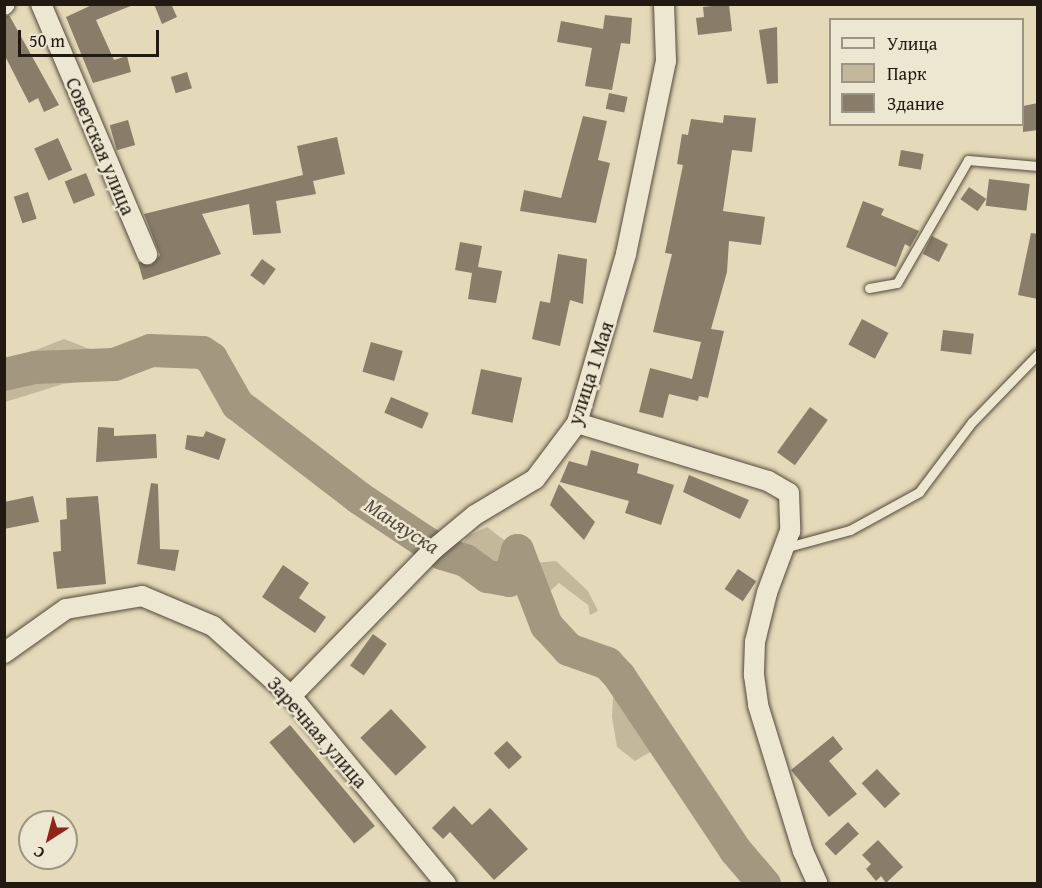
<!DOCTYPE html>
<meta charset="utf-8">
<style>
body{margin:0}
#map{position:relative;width:1042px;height:888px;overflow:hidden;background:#e4d9b8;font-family:"Gentium Book Plus",serif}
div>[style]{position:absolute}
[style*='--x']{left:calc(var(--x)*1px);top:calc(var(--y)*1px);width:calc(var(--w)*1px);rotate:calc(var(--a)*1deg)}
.green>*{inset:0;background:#c3b89c}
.river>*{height:33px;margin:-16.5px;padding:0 16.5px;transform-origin:16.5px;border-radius:16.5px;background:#a29880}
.building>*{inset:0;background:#877d69;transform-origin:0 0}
.roads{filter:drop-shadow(0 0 2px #53493c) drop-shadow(0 0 2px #53493c)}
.service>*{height:9px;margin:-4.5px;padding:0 4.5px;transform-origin:4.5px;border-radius:4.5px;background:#ede6d1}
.minor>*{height:20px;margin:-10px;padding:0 10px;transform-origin:10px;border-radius:10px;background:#ede6d1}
span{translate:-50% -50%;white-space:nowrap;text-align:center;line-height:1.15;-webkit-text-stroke:5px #ede6d1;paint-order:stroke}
.street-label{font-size:20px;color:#231913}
.water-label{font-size:21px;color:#564c3f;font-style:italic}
.frame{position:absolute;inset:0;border:6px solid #231913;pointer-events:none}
.legend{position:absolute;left:829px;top:18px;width:195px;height:108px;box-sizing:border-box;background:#ede6d1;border:2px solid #9c9485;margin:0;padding:8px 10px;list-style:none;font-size:18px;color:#231913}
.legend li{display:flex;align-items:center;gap:12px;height:30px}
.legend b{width:30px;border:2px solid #9c9485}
.north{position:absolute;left:18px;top:810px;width:60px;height:60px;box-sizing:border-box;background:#ede6d1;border:2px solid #9c9485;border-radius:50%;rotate:216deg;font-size:16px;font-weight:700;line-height:24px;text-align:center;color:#231913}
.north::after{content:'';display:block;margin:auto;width:21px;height:27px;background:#8f2418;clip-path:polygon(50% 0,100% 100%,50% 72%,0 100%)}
.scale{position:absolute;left:18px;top:30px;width:141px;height:27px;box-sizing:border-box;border:3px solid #231913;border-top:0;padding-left:8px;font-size:18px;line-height:21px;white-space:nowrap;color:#231913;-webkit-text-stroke:4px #ede6d1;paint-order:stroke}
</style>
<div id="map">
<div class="green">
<div style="clip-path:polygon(64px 339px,95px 351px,118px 377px,63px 384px,5px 402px,5px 362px)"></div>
<div style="clip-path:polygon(487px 527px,534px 563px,556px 561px,588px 591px,598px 611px,590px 615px,588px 605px,559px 583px,550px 591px,553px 614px,525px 567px,511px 561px,514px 576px,497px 574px,460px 548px,468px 536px)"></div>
<div style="clip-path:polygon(634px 689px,655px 707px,669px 741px,635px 761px,617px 747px,612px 717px,613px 698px)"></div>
</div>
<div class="river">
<div style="--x:4;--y:374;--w:31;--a:-13"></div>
<div style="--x:34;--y:367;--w:80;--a:-2.1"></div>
<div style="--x:114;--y:364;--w:39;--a:-21"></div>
<div style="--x:150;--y:350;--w:52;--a:2.2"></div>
<div style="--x:202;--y:352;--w:11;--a:34"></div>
<div style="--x:211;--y:358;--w:53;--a:60.5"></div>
<div style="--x:237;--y:404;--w:153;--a:37.5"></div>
<div style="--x:358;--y:497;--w:101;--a:33.7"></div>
<div style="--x:442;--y:553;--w:24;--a:17"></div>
<div style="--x:465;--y:560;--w:27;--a:36"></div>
<div style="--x:487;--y:576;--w:22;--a:10"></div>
<div style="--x:509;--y:580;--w:31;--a:-75"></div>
<div style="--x:517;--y:550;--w:80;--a:68.9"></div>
<div style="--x:546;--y:625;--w:33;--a:47"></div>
<div style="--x:568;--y:649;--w:41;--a:19.7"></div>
<div style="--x:607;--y:663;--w:18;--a:47"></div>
<div style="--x:619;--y:676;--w:209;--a:56.3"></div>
<div style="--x:735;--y:850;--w:45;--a:49.5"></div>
</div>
<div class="building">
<div style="clip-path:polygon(94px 4px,133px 5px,96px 20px,114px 60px,127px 56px,131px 72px,93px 83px,66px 17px)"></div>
<div style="clip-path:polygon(154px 4px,171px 4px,177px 17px,162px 24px)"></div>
<div style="clip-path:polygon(729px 4px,732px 31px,698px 35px,696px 18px,704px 17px,703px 7px)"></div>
<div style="clip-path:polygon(9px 15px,59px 105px,44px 112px,38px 98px,29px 103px,4px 54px,4px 17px)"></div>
<div style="clip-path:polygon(605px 15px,632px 18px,630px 44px,621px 43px,612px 90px,585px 86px,592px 48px,557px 42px,561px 21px,603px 29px)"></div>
<div style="clip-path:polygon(777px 27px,778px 83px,767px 84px,759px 30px)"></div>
<div style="left:187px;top:72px;width:17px;height:17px;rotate:73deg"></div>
<div style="left:609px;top:93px;width:19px;height:16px;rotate:12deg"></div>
<div style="clip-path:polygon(1038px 103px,1038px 130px,1023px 132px,1023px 106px)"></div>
<div style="clip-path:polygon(724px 115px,756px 118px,752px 152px,732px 150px,723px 211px,765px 217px,761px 245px,729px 241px,727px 272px,711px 329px,724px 331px,708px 398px,699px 396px,698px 401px,669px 394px,663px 418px,639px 412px,650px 368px,692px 379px,701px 342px,653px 332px,672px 254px,665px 253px,683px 165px,677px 164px,682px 134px,688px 135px,691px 119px,723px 123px)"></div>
<div style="clip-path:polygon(583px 116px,607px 121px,598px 160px,610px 163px,596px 223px,520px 211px,524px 190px,561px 198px)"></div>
<div style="left:128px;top:120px;width:26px;height:19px;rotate:74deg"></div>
<div style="clip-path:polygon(337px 137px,345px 174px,313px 181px,316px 194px,276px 201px,281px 233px,253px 235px,249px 204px,202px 214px,221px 254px,143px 280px,138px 262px,151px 265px,160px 255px,144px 214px,303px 175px,297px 146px)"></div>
<div style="left:58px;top:138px;width:35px;height:26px;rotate:66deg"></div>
<div style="left:901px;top:150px;width:23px;height:16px;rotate:10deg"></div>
<div style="left:86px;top:173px;width:24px;height:23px;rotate:68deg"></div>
<div style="left:989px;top:179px;width:41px;height:27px;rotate:7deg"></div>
<div style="left:969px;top:187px;width:21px;height:15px;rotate:35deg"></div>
<div style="left:28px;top:192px;width:28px;height:15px;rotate:72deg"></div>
<div style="clip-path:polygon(863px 201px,884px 209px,881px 215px,919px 231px,910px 247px,905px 244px,896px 267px,846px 247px)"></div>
<div style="clip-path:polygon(1031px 233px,1038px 234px,1038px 299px,1018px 295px)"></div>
<div style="left:932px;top:236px;width:18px;height:20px;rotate:27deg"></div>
<div style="clip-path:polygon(460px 242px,482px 246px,478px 267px,502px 271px,496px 303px,468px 299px,472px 273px,455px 270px)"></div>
<div style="clip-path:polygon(558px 254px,587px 259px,583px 304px,570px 300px,560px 346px,532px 339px,540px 301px,550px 303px)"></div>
<div style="left:262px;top:259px;width:17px;height:20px;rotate:36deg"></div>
<div style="left:862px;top:319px;width:30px;height:29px;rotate:28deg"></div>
<div style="left:943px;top:330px;width:31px;height:21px;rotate:7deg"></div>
<div style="left:371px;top:342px;width:33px;height:31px;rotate:16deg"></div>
<div style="left:481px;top:369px;width:42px;height:46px;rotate:12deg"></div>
<div style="left:391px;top:397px;width:41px;height:17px;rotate:23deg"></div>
<div style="left:810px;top:407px;width:22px;height:56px;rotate:36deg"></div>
<div style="clip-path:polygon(98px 427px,114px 428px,114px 436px,156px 434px,157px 458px,96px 462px)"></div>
<div style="clip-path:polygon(206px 431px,226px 439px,219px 460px,185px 449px,187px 435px,203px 437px)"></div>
<div style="clip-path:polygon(591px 450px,639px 464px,637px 473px,674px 485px,661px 525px,625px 513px,629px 501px,560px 482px,569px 461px,587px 466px)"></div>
<div style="clip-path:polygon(689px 475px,749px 500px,740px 519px,683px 492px)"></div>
<div style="clip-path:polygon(151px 483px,158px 484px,160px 549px,179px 550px,175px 571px,137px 564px)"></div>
<div style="clip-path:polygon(559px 484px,595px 522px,584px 540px,550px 505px)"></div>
<div style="clip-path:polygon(33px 496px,39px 522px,4px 529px,4px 502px)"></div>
<div style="clip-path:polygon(98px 496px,106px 584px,57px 589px,53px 552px,61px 551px,60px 520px,67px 519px,66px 498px)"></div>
<div style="clip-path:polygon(283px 565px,309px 583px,299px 598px,326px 617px,315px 633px,262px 597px)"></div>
<div style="left:738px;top:569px;width:22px;height:24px;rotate:34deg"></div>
<div style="left:373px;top:634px;width:17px;height:39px;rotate:36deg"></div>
<div style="left:391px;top:709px;width:52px;height:42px;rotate:47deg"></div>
<div style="left:290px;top:725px;width:132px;height:27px;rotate:50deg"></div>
<div style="clip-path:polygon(833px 736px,843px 749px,829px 761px,857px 794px,829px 817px,791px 770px)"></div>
<div style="left:507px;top:741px;width:22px;height:18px;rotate:47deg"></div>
<div style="left:877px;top:769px;width:34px;height:21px;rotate:47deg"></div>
<div style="clip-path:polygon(454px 806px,472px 825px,490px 808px,528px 849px,494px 880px,450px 832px,443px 839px,432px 828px)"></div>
<div style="left:848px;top:822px;width:16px;height:32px;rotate:47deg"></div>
<div style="clip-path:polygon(878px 840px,903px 867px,886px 883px,881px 876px,876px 881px,866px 869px,871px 864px,862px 855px)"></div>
</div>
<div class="roads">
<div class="service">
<div style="--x:869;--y:288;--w:28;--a:-10"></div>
<div style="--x:897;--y:283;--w:142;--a:-60"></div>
<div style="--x:968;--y:160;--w:70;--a:4.9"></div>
<div style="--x:784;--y:548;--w:68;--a:-15.3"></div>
<div style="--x:850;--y:530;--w:79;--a:-28.8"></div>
<div style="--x:919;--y:492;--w:88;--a:-52.9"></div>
<div style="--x:972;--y:422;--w:95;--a:-45.9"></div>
</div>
<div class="minor">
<div style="--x:41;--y:4;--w:272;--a:67"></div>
<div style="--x:4;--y:5;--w:1;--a:-45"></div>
<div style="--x:577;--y:423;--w:200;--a:16.9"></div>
<div style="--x:768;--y:481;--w:24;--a:30"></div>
<div style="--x:789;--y:493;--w:38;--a:88"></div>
<div style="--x:790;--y:531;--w:66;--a:110.4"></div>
<div style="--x:767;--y:593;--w:50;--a:103.8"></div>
<div style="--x:755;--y:642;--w:33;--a:92"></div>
<div style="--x:754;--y:675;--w:30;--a:82"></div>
<div style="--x:758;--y:705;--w:153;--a:72.9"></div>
<div style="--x:803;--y:851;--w:36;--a:66"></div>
<div style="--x:4;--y:653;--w:76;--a:-35.4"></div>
<div style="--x:66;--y:609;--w:77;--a:-9.7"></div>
<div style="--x:142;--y:596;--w:77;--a:22.9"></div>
<div style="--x:213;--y:626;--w:105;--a:41.9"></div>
<div style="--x:291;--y:696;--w:244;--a:50.5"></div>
<div style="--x:291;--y:696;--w:205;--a:-45.8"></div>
<div style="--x:434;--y:549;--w:53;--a:-39.7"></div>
<div style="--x:475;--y:515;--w:70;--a:-31"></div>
<div style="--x:535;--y:479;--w:70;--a:-53.1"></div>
<div style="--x:577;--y:423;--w:176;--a:-73.8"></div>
<div style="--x:626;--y:254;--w:197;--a:-78.3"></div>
<div style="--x:666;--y:61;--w:57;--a:-92"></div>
</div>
</div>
<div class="street-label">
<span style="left:101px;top:146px;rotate:67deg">Советская улица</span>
<span style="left:590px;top:373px;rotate:-72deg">улица 1 Мая</span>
<span style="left:318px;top:732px;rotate:49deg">Заречная улица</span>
</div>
<div class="water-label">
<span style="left:402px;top:526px;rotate:33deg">Маняуска</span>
</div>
<div class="frame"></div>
<ul class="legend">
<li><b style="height:8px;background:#ede6d1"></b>Улица</li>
<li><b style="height:16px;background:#c3b89c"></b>Парк</li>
<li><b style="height:16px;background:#877d69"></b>Здание</li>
</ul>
<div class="north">С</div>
<div class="scale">50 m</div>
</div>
